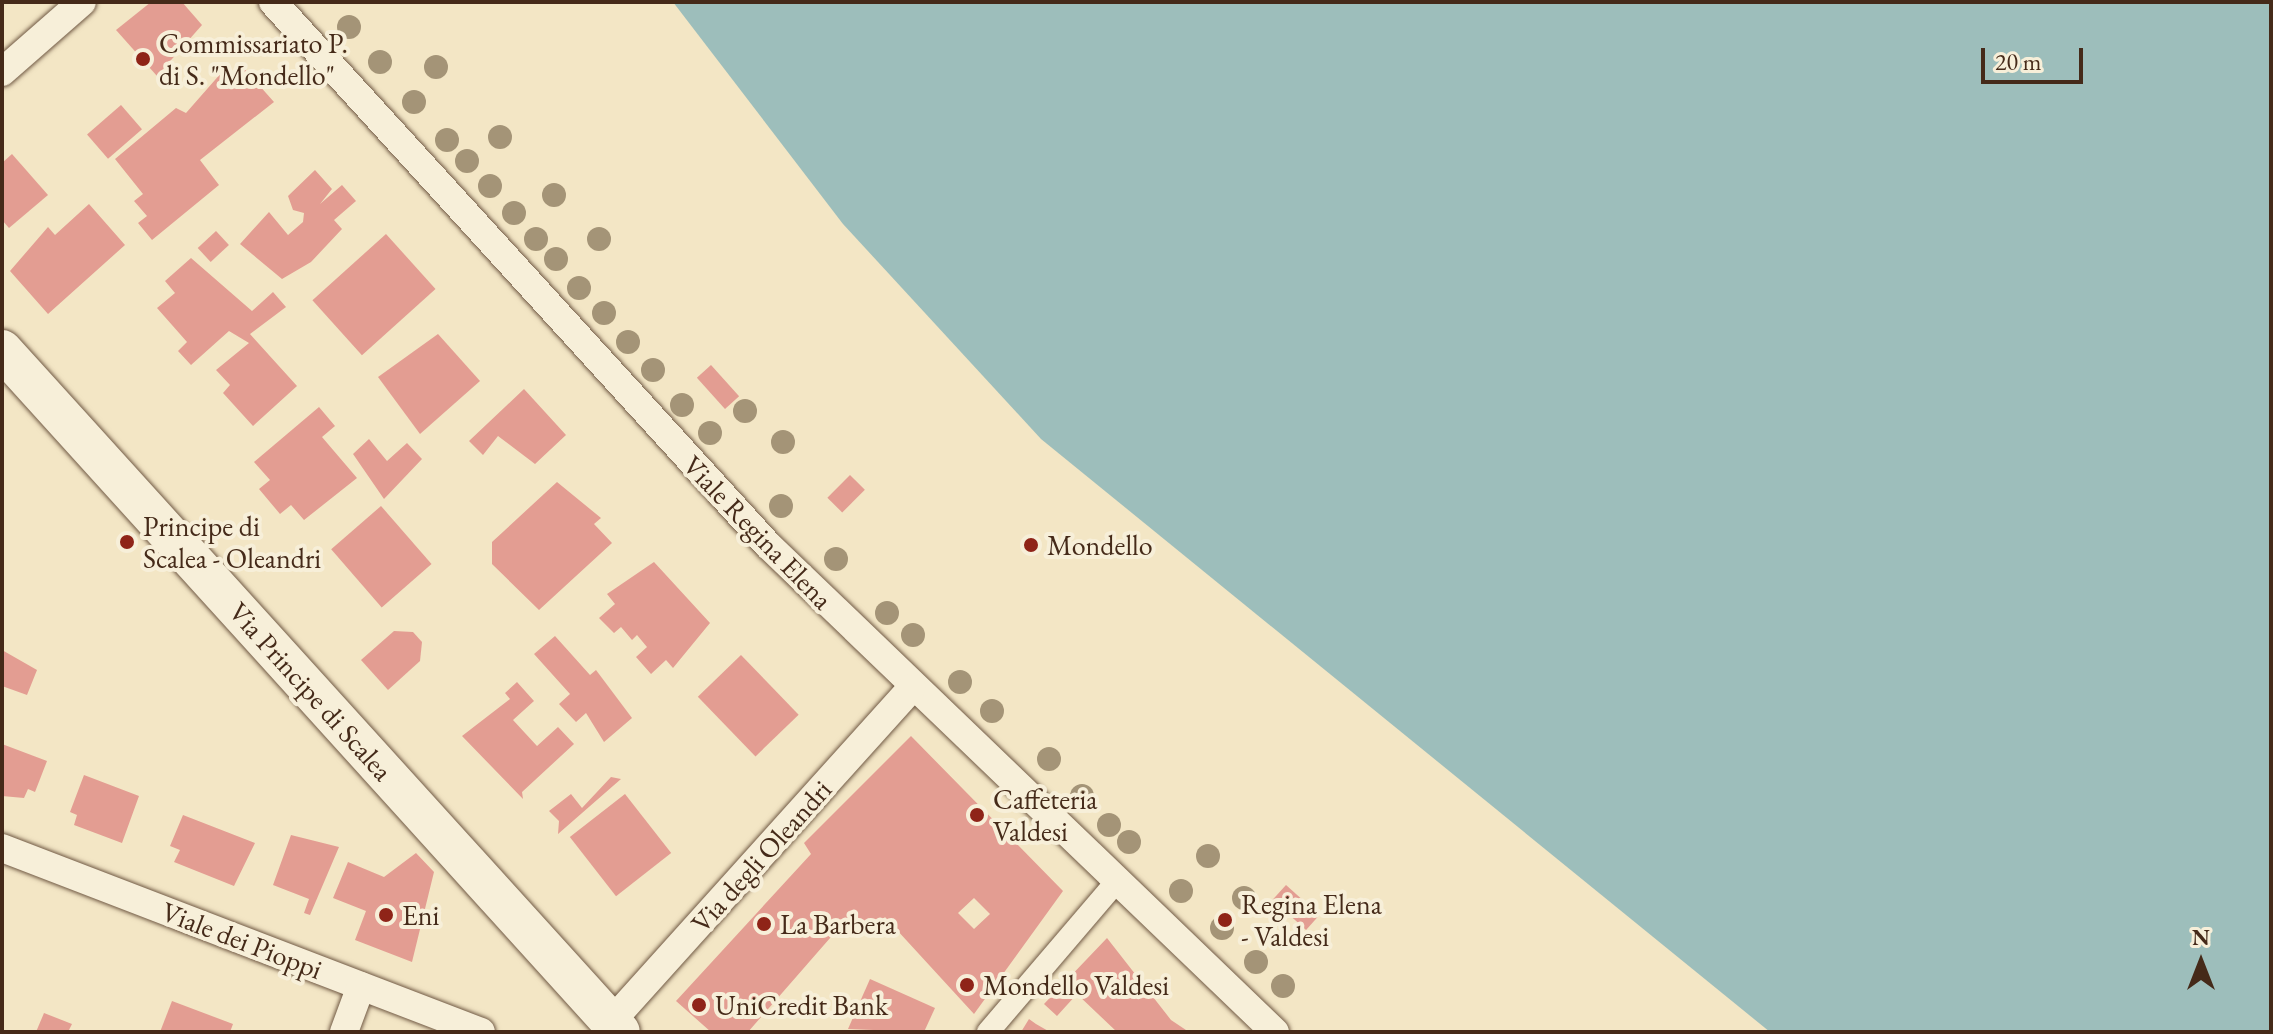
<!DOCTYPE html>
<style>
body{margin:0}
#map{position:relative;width:2273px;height:1034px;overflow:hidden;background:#f3e6c5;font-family:"EB Garamond",serif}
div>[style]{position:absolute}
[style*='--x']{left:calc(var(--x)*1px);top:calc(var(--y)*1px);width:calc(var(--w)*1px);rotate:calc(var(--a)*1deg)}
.water>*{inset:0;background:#9dbebb}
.building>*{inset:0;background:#e39d92;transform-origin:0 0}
.roads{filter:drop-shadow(0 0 2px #705944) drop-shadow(0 0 2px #705944)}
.pedestrian>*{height:22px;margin:-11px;padding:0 11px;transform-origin:11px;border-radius:11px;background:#f7efd9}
.minor>*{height:28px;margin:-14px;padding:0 14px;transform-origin:14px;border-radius:14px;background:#f7efd9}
.secondary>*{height:40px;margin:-20px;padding:0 20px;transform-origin:20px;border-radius:20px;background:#f7efd9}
.trees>*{width:24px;height:24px;margin:-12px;border-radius:50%;background:#a49477}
.dots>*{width:22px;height:22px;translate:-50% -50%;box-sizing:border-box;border:4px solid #f7efd9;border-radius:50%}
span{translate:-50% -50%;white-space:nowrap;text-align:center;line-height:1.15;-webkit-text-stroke:8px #f7efd9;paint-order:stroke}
.poi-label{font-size:28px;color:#452a19}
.left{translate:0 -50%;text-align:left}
.street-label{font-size:28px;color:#452a19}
.frame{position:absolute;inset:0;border:4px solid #452a19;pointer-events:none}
.north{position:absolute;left:2161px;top:922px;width:80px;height:80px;-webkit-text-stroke:6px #f7efd9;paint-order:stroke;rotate:0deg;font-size:22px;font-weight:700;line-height:32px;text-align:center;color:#452a19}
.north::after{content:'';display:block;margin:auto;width:28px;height:36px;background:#452a19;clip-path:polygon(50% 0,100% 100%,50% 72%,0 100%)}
.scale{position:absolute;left:1981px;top:48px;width:102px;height:36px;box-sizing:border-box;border:4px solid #452a19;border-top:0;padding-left:10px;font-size:24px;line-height:28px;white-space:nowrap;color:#452a19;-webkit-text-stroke:6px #f7efd9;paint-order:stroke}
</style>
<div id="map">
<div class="water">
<div style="clip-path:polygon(673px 2px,2271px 2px,2271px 1032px,1770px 1032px,1041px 439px,843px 224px)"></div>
</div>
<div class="building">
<div style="clip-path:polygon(151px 2px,182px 2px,202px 25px,157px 76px,116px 30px)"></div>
<div style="clip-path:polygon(242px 66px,274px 102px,200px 160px,219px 185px,152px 240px,138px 223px,147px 216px,134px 201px,143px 194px,115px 159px,176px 108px,186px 113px,222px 72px,228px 79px)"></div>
<div style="left:121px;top:105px;width:32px;height:45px;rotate:49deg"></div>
<div style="clip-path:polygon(12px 154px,48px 195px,9px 228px,2px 220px,2px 163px)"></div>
<div style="clip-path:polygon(315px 170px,332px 189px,320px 204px,342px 185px,356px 201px,334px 220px,342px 229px,311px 262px,282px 279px,240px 244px,269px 212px,288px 235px,303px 222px,304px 213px,293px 210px,288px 196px)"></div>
<div style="clip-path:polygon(89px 204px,125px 245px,48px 314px,10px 271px,48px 227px,55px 235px)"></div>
<div style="left:216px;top:231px;width:19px;height:25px;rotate:47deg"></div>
<div style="left:386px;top:234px;width:74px;height:99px;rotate:48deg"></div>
<div style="clip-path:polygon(191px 258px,252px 311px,273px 292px,286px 307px,250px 334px,297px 386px,253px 426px,223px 393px,230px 385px,216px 370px,249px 343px,229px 331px,191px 365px,178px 351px,187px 342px,157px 308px,175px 293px,165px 281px)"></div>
<div style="clip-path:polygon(438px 334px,480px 381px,420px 434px,378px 377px)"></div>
<div style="left:711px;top:365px;width:42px;height:19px;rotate:48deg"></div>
<div style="clip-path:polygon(524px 389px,566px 435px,535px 464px,498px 436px,483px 455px,469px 441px)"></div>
<div style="clip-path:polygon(319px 407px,335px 426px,322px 437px,357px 478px,304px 520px,291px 505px,280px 514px,259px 489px,270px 480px,254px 462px)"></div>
<div style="clip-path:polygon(369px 439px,387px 461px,407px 443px,422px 459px,384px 499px,353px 454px)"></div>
<div style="left:850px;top:475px;width:21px;height:32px;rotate:45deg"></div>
<div style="clip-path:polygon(557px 482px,601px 518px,594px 524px,612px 543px,539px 610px,492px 564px,492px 542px)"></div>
<div style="left:381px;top:506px;width:77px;height:66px;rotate:49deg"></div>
<div style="clip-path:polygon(654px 562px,710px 623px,673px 668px,666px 660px,651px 674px,636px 657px,647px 647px,637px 635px,632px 640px,621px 627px,614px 633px,599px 618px,615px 604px,607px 594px)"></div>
<div style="clip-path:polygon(394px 631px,413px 632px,422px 642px,420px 661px,388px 690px,361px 660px)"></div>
<div style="clip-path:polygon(555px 636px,590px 675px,596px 670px,632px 718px,604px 742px,586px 713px,576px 722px,559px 704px,570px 694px,534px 654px)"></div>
<div style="clip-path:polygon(2px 650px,37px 670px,27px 695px,2px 686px)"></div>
<div style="left:741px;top:655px;width:83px;height:60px;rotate:46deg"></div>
<div style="clip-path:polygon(517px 682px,534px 701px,513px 720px,537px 746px,558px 727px,574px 744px,522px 792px,523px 799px,462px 736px,510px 699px,505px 693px)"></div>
<div style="clip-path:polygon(evenodd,911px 736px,1063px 891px,974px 1014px,885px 917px,870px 932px,851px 914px,748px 1032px,711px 1032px,676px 1001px,811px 854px,804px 843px,911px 736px,974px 898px,990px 914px,974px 929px,958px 913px,974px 898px)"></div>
<div style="clip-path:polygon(2px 744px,47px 761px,35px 792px,28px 789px,24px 798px,2px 796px)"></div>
<div style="clip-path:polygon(84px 775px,139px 796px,122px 843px,74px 825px,77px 815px,70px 812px)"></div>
<div style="clip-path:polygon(611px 777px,621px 779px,558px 834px,559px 821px,549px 811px,571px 794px,582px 808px)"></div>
<div style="left:625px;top:794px;width:75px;height:70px;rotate:52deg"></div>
<div style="clip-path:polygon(183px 815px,255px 843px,234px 886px,174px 862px,180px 850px,170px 846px)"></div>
<div style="clip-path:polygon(291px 835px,339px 847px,310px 915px,304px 913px,309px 899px,273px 885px)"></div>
<div style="clip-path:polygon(416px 853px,434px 872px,412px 962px,355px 940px,366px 911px,333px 898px,348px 862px,384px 877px)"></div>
<div style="left:1286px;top:885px;width:45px;height:20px;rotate:42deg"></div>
<div style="clip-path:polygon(1107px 938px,1171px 1020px,1189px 1032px,1117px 1032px,1077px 994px,1057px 1016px,1044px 1004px)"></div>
<div style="clip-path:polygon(870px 979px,935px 1008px,924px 1032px,848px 1029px)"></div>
<div style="clip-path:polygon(172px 1001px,233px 1024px,230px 1032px,160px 1032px)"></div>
<div style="clip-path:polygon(44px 1013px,72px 1024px,68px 1032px,36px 1032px)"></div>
<div style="clip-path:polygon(1029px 1019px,1036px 1024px,1050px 1032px,1021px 1032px)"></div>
</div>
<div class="roads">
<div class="pedestrian">
<div style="--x:988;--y:1032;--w:197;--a:-49.5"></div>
</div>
<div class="minor">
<div style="--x:273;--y:2;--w:735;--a:47.65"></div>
<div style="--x:768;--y:545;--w:703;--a:43.85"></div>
<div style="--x:2;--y:72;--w:106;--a:-41.2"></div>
<div style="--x:2;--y:848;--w:513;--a:21.01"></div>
<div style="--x:610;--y:1023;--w:451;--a:-48"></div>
<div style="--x:344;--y:1032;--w:49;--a:-69.7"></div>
</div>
<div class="secondary">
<div style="--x:2;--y:350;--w:920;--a:47.82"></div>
</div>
</div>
<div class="trees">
<div style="left:349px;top:27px"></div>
<div style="left:380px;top:62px"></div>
<div style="left:436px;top:67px"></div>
<div style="left:414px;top:102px"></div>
<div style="left:500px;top:137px"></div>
<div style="left:447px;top:140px"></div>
<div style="left:467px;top:161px"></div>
<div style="left:490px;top:186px"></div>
<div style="left:554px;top:195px"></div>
<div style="left:514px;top:213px"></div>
<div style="left:536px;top:239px"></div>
<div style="left:599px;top:239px"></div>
<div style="left:556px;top:259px"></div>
<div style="left:579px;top:288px"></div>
<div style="left:604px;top:313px"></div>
<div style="left:628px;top:342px"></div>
<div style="left:653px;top:370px"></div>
<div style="left:682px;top:405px"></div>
<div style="left:745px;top:411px"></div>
<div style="left:710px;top:433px"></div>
<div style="left:783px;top:442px"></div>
<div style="left:781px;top:506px"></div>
<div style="left:836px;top:559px"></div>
<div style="left:887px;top:613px"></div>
<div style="left:913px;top:635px"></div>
<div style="left:960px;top:682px"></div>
<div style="left:992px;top:711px"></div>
<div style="left:1049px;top:759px"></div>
<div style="left:1082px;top:796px"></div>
<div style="left:1109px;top:825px"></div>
<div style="left:1129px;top:842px"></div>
<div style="left:1208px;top:856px"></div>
<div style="left:1181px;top:891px"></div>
<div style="left:1244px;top:898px"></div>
<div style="left:1222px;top:928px"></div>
<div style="left:1256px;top:962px"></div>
<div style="left:1283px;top:986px"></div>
</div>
<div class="dots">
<div style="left:143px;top:59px;background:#8f2418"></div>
<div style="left:127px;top:542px;background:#8f2418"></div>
<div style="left:1031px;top:545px;background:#8f2418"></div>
<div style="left:977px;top:815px;background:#8f2418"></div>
<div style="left:386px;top:915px;background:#8f2418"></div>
<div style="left:1225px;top:920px;background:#8f2418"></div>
<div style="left:764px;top:924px;background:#8f2418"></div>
<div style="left:967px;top:985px;background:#8f2418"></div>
<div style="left:699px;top:1005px;background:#8f2418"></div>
</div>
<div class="poi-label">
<span class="left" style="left:159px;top:59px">Commissariato P.<br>di S. "Mondello"</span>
<span class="left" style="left:143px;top:542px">Principe di<br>Scalea - Oleandri</span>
<span class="left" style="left:1047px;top:545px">Mondello</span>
<span class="left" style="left:993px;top:815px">Caffeteria<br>Valdesi</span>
<span class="left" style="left:1241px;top:920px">Regina Elena<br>- Valdesi</span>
<span class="left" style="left:402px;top:915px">Eni</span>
<span class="left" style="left:780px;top:924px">La Barbera</span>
<span class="left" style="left:983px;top:985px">Mondello Valdesi</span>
<span class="left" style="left:715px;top:1005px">UniCredit Bank</span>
</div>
<div class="street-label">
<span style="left:758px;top:532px;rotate:46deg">Viale Regina Elena</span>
<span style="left:311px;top:691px;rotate:48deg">Via Principe di Scalea</span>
<span style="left:761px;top:856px;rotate:-48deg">Via degli Oleandri</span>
<span style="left:242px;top:940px;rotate:21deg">Viale dei Pioppi</span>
</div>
<div class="frame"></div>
<div class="north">N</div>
<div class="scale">20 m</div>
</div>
